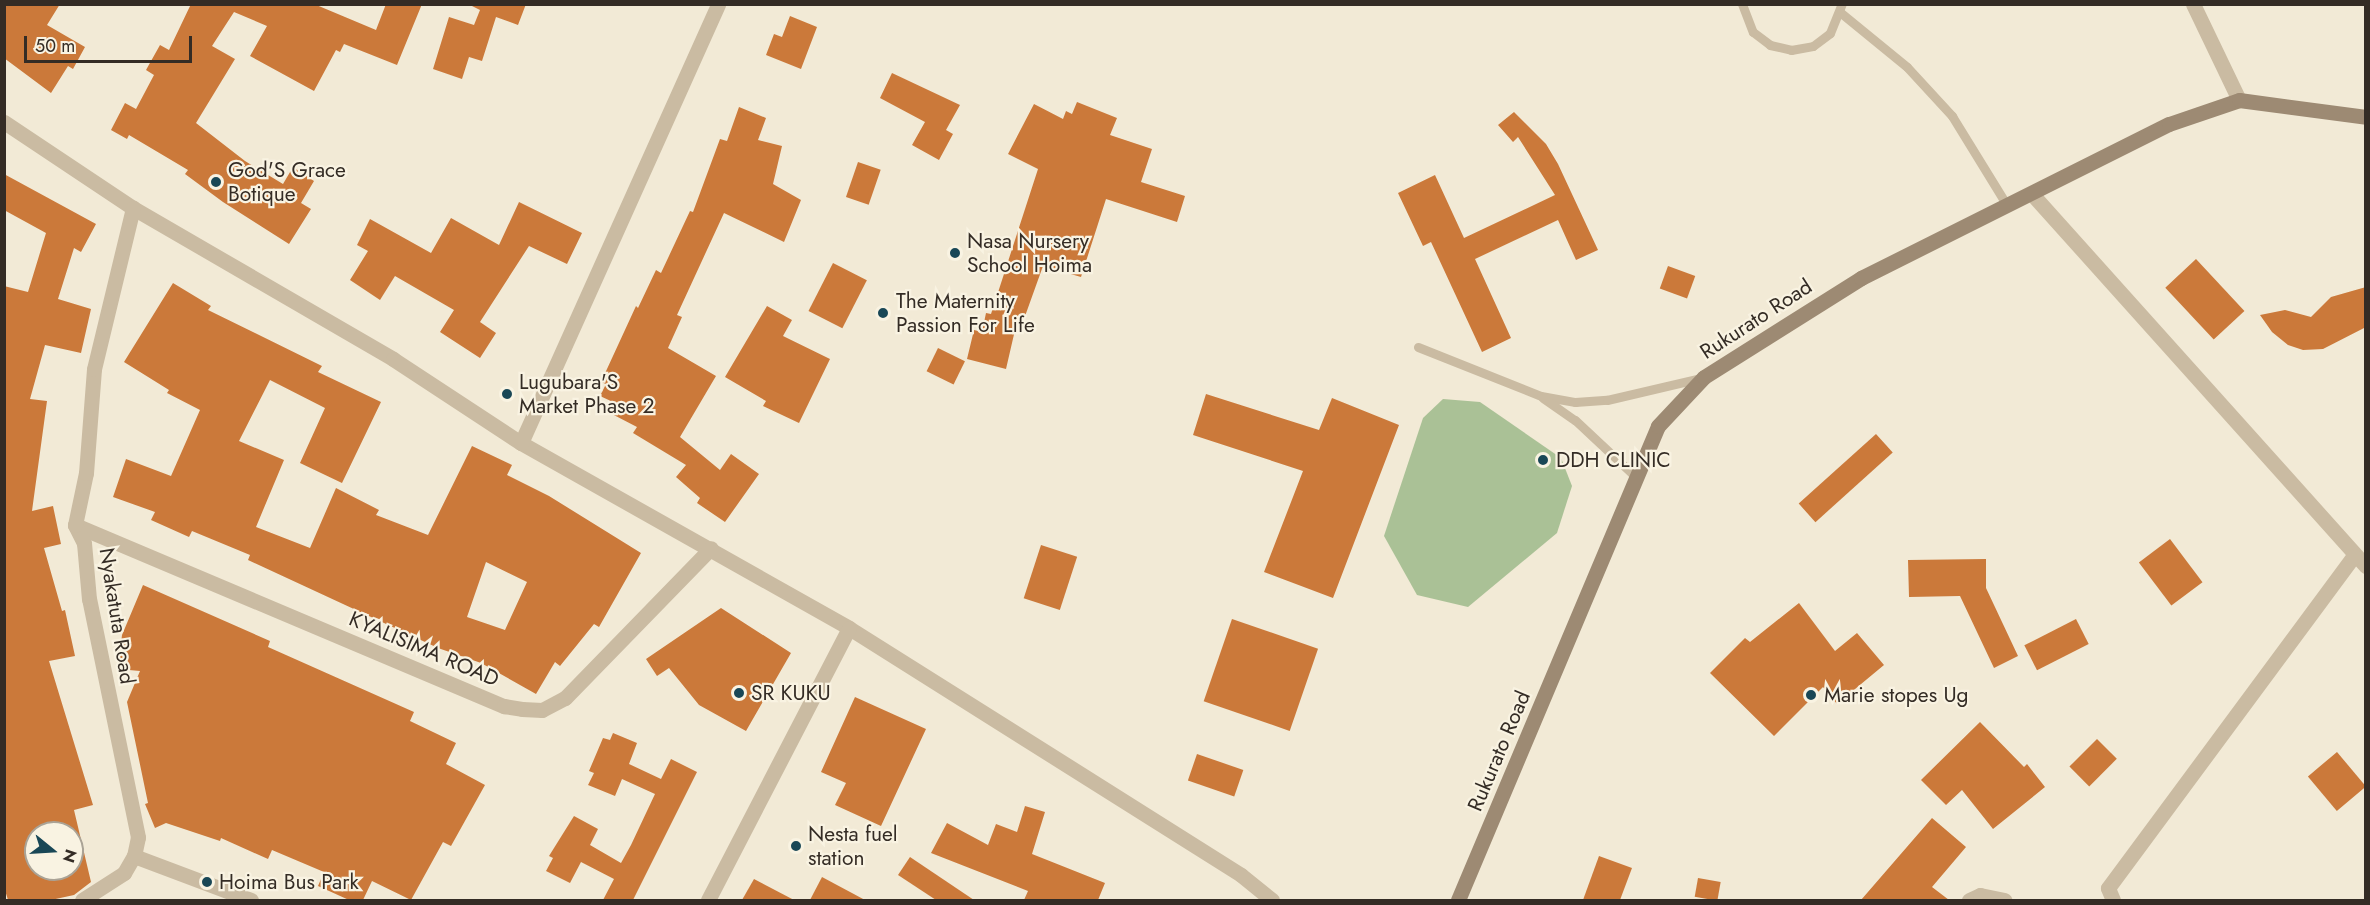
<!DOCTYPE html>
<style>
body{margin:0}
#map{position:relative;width:2370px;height:905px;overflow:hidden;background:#f2ead6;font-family:Jost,sans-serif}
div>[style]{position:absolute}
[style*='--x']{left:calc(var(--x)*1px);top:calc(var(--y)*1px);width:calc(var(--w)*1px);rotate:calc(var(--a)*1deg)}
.green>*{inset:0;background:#aac196}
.building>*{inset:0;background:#cb793a;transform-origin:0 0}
.lane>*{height:9px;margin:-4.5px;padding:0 4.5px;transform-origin:4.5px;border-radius:4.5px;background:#cabba2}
.street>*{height:15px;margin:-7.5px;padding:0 7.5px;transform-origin:7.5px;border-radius:7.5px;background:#cabba2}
.secondary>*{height:15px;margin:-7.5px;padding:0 7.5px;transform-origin:7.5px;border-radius:7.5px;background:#9d8a73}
.dots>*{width:16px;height:16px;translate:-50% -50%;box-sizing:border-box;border:3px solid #f9f3e2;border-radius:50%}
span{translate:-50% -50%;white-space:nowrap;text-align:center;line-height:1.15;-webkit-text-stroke:4.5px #f9f3e2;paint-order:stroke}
.poi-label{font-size:21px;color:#342c25}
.left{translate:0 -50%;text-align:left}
.street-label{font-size:21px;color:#342c25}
.frame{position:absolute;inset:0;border:6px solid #342c25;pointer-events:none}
.north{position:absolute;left:24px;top:821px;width:60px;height:60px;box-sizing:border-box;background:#f9f3e2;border:2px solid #aaa396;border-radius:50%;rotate:108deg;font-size:16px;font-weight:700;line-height:24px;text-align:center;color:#342c25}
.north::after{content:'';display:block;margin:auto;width:21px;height:27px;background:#194756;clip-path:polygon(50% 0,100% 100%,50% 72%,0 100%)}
.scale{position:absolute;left:24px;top:36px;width:168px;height:27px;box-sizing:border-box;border:3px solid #342c25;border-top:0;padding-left:8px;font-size:18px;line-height:21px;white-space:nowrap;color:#342c25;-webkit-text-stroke:4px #f9f3e2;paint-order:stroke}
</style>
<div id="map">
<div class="green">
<div style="clip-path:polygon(1443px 399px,1480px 402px,1561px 458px,1572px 486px,1557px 533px,1468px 607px,1417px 595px,1384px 536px,1423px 418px)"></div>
</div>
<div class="building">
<div style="clip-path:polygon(4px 4px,60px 4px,47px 25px,85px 47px,73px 69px,68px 66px,51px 93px,4px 58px)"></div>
<div style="clip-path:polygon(191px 4px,314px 4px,376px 30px,386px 4px,422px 4px,397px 65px,344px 44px,340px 52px,336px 50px,314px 91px,250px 56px,267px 26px,234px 12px,212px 46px,235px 59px,196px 123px,245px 161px,283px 184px,293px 167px,314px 181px,301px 203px,311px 209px,289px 244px,223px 202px,185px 174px,188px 170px,129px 135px,127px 139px,111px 130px,125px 103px,136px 109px,154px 75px,146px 70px,160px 45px,169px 50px)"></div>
<div style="clip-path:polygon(468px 4px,526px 4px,518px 25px,496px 17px,482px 61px,469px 57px,462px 79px,433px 69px,449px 17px,474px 25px,480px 10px)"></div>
<div style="clip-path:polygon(790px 16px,817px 27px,801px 69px,766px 55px,774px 34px,782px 37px)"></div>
<div style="clip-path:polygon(892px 73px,960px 105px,946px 130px,953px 134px,939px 160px,912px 145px,925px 122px,880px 98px)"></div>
<div style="clip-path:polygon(1077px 102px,1117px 118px,1110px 135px,1152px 149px,1141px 182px,1185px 196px,1177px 222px,1106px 199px,1081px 277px,1043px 266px,1024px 319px,1018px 317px,1006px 369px,967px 359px,974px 330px,982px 332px,986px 313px,991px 314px,1038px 169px,1008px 154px,1034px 104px,1063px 119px,1066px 111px,1072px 114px)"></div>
<div style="clip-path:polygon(739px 107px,766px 118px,758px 140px,782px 146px,773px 184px,801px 200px,784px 242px,724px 213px,677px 315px,682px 317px,668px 348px,716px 376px,680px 437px,720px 470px,731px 454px,759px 474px,725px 522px,697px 503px,700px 498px,676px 477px,686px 465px,633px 433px,637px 427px,608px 412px,613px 402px,600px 396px,606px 384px,601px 382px,636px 306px,638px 308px,656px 270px,661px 273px,690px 211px,693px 212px,720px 139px,727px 141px)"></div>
<div style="clip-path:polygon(1514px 112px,1546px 144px,1558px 164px,1598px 250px,1576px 260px,1558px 220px,1475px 259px,1511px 338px,1482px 352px,1431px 242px,1423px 246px,1398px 193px,1435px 175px,1464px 238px,1555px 195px,1518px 137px,1513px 142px,1498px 125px)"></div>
<div style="left:858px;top:162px;width:24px;height:37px;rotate:19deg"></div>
<div style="clip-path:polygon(evenodd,4px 174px,96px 224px,81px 252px,74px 248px,58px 299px,91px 309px,81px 353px,45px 345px,30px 399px,47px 401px,32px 511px,53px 506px,61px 544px,44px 548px,62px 611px,65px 610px,75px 656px,49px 661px,93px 805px,74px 810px,91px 882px,74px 895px,51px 900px,8px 900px,4px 887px,4px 286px,28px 292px,46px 233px,4px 210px,4px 174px,36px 833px,72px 833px,72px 869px,36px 869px,36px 833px)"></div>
<div style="clip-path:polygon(519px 202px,582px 233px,567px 264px,529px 246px,480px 322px,496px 333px,480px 358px,440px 332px,454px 310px,395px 276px,380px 300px,350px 280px,368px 251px,357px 245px,370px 219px,431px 253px,451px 218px,499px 245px)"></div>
<div style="left:2196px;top:259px;width:71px;height:42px;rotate:47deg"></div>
<div style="left:833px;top:263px;width:38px;height:54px;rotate:27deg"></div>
<div style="left:1668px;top:266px;width:29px;height:24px;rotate:20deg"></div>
<div style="clip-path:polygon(evenodd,173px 283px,211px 306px,208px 310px,322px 366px,318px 372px,381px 402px,342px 483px,300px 463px,325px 408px,270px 380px,239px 441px,284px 460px,256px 527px,310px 548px,336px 488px,379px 510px,376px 515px,428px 535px,472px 446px,512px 465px,507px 475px,549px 496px,641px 553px,599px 627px,594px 624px,560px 666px,555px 662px,536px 694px,481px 663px,438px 648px,248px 560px,250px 555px,192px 531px,189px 537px,151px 520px,155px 512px,113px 497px,126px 459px,171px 476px,200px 410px,167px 393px,169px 390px,124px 362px,173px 283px,486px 562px,527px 582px,505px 630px,467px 617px,486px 562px)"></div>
<div style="clip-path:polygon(2366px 287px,2366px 327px,2323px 349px,2303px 350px,2288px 345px,2272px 332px,2260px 315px,2285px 310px,2311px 317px,2331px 297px)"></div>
<div style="clip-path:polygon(767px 306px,792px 320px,783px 336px,830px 359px,799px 423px,763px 406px,766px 401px,725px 377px)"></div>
<div style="left:938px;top:348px;width:30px;height:26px;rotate:26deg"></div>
<div style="clip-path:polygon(1206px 394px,1319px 430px,1332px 398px,1399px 425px,1333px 598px,1264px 572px,1303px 471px,1193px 435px)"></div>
<div style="left:1876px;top:434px;width:25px;height:104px;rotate:48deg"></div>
<div style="left:2170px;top:539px;width:54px;height:39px;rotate:53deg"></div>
<div style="left:1041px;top:545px;width:38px;height:56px;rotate:18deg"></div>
<div style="clip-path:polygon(1986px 559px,1986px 588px,2018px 656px,1994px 668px,1960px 596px,1909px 597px,1908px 560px)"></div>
<div style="clip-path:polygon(143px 585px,270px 641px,268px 647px,414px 712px,410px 721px,456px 743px,446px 764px,485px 785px,451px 846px,443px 842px,411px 900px,372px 881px,363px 900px,349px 900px,318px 886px,324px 872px,272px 850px,268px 859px,221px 838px,220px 841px,166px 823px,155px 828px,145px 804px,148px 803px,127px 702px,140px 671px,118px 669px,122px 635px)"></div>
<div style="clip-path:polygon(1799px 603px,1835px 651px,1857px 633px,1884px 665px,1837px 704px,1823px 687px,1774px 736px,1710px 673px,1745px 638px,1750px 642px)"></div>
<div style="clip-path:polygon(721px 608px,791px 653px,746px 731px,699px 705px,669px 668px,657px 676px,646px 659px)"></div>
<div style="left:1232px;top:619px;width:91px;height:87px;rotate:19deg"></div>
<div style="left:2076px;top:619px;width:28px;height:58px;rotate:63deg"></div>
<div style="clip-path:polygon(855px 697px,926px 729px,881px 826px,835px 805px,846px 783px,821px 772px)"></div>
<div style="clip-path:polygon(1980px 722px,2024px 767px,2027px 764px,2045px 787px,1993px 829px,1962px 790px,1946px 805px,1921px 780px)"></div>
<div style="clip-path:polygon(613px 733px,637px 743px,629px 764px,661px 779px,671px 759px,697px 772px,633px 900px,603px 900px,614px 879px,581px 862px,570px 883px,546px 871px,553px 858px,549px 856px,574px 816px,598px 829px,590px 845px,621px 863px,631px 845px,655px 794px,622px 779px,615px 796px,588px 785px,594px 773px,589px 771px,603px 738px,610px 740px)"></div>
<div style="left:2097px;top:739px;width:28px;height:39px;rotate:45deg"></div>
<div style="left:2337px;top:752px;width:45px;height:38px;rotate:50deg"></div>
<div style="left:1197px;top:754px;width:49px;height:28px;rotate:19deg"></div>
<div style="clip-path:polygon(1025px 806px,1045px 812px,1032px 854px,1105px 883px,1098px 900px,1024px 900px,1028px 891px,931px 853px,947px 823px,988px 845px,996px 824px,1017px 832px)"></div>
<div style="clip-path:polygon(1932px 818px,1966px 847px,1932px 887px,1949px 900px,1861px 900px)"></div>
<div style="clip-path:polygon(1599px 856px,1632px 868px,1620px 900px,1583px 900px)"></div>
<div style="clip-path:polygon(910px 857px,974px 900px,936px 900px,898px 875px)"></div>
<div style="clip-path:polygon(822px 877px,865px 900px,810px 900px)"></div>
<div style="left:1698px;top:878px;width:23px;height:19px;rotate:10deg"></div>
<div style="clip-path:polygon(754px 879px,794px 900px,742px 900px)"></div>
</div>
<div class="lane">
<div style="--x:1742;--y:4;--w:30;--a:69"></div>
<div style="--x:1753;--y:32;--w:21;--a:37"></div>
<div style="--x:1770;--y:45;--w:22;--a:13"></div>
<div style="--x:1791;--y:50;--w:22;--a:-10"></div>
<div style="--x:1813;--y:46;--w:21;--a:-37"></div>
<div style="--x:1830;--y:33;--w:31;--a:-68"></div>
<div style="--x:1841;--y:13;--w:85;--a:39.3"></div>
<div style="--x:1907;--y:67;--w:67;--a:47.4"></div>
<div style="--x:1952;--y:116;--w:107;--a:58.4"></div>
<div style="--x:1418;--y:347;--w:132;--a:21.7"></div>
<div style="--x:1541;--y:396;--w:35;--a:10"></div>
<div style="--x:1575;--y:402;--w:32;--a:-4"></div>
<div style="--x:1607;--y:400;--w:97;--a:-13.2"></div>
<div style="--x:1543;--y:398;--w:39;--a:35"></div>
<div style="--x:1575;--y:420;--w:83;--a:43.1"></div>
</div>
<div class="street">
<div style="--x:2193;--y:4;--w:106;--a:64.4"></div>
<div style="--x:4;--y:122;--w:155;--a:33.7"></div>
<div style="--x:133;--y:208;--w:301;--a:30.1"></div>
<div style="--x:393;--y:359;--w:153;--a:33.3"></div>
<div style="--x:521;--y:443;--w:377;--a:29.4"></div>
<div style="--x:849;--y:628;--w:463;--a:32.2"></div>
<div style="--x:1241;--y:875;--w:40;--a:39"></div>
<div style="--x:2032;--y:194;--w:500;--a:48.1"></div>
<div style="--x:521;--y:443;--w:481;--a:-65.8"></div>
<div style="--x:75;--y:525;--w:466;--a:22.9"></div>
<div style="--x:504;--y:706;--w:18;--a:9"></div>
<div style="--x:522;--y:709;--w:20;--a:3"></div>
<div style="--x:542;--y:710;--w:26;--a:-28"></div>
<div style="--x:565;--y:698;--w:209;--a:-45.8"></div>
<div style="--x:134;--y:856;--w:125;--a:20.6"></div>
<div style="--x:82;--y:900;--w:50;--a:-32.7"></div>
<div style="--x:124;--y:873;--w:20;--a:-60"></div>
<div style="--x:134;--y:856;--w:19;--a:-78"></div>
<div style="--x:138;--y:837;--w:243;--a:-101.6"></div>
<div style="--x:89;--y:599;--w:56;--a:-95.1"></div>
<div style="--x:84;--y:543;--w:20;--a:-117"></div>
<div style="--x:75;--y:525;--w:53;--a:-78.1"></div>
<div style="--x:86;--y:473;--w:104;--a:-85.6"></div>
<div style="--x:94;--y:369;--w:166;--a:-76.4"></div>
<div style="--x:708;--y:900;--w:306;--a:-62.6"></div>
<div style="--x:1969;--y:900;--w:12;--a:-24"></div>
<div style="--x:1980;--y:895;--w:25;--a:12"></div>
<div style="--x:2113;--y:900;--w:13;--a:-113"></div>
<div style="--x:2108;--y:888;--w:413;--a:-53.5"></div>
</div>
<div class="secondary">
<div style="--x:1458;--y:900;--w:514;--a:-67.12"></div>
<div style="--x:1658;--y:426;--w:67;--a:-46.8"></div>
<div style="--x:1704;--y:377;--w:186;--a:-32.2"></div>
<div style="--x:1861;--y:278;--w:344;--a:-26.6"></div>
<div style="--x:2169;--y:124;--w:74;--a:-18.9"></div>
<div style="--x:2239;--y:100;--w:128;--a:7.6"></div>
</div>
<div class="dots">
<div style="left:216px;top:182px;background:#194756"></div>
<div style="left:955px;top:253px;background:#194756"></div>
<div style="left:883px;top:313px;background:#194756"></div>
<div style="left:507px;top:394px;background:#194756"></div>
<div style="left:1543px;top:460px;background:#194756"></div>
<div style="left:739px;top:693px;background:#194756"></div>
<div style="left:1811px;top:695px;background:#194756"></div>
<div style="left:796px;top:846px;background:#194756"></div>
<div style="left:207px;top:882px;background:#194756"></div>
</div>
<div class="poi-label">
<span class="left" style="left:228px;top:182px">God'S Grace<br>Botique</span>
<span class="left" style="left:967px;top:253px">Nasa Nursery<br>School Hoima</span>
<span class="left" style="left:896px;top:313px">The Maternity<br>Passion For Life</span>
<span class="left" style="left:519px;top:394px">Lugubara'S<br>Market Phase 2</span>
<span class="left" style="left:1556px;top:460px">DDH CLINIC</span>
<span class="left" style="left:751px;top:693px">SR KUKU</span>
<span class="left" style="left:1824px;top:695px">Marie stopes Ug</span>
<span class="left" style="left:808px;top:846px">Nesta fuel<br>station</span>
<span class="left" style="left:219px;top:882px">Hoima Bus Park</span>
</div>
<div class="street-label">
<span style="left:1756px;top:319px;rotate:-33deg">Rukurato Road</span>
<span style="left:117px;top:616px;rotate:81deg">Nyakatuta Road</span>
<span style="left:424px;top:649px;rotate:23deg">KYALISIMA ROAD</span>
<span style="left:1499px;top:751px;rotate:-67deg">Rukurato Road</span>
</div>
<div class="frame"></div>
<div class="north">N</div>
<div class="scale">50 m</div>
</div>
